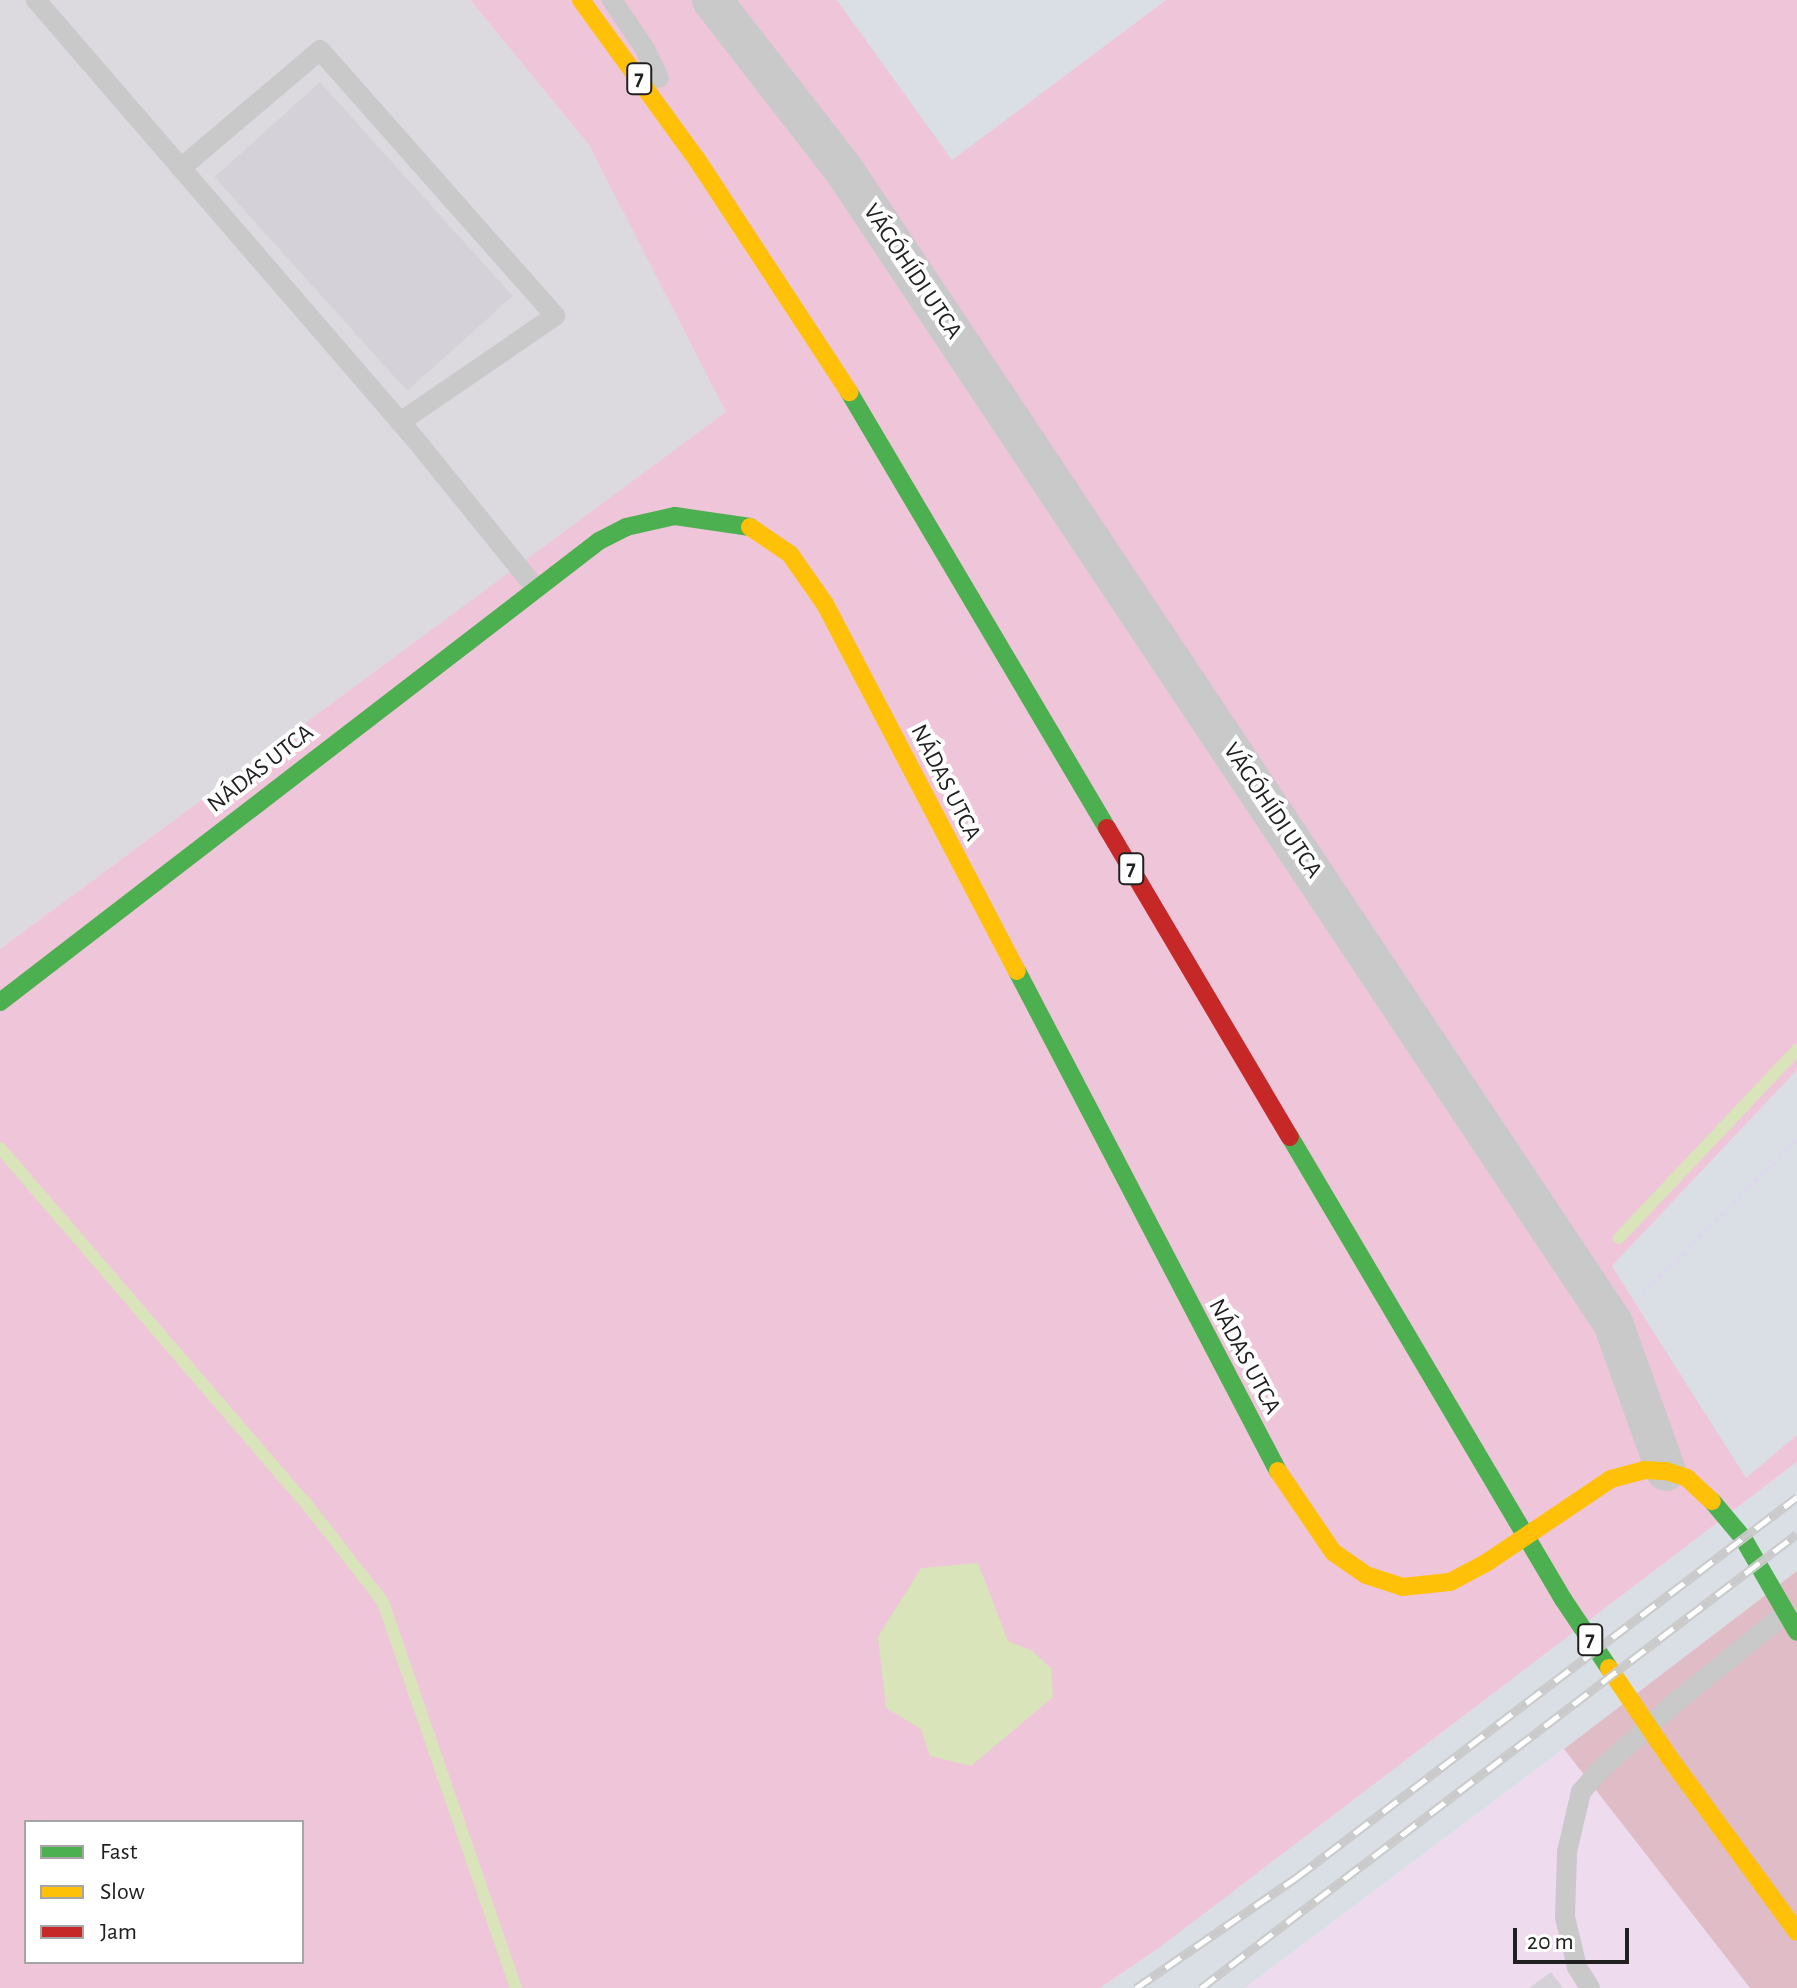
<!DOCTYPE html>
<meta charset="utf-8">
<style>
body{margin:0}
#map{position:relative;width:1797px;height:1988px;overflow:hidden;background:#ede9ef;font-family:"Alegreya Sans",sans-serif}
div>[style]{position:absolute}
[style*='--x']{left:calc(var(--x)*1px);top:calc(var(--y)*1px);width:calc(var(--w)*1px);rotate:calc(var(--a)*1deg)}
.residential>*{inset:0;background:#dcdade}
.industrial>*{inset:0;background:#d9dfe5}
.farmland>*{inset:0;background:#efdbee}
.grass>*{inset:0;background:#eec5d9}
.forest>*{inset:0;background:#dfbcc6}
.water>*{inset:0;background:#d9e4ba}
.stream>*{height:12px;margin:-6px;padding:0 6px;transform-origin:6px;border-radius:6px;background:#d9e4ba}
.building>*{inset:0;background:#d4d2d8;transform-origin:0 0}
.path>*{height:5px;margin-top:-2.5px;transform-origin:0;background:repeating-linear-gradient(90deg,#ddd9ec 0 4px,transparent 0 8px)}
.lane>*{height:20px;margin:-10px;padding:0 10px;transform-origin:10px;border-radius:10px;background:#c9c9ca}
.street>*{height:40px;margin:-20px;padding:0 20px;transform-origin:20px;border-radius:20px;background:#c9c9ca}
.fast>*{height:18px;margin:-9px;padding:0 9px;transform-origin:9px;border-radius:9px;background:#4caf50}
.slow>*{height:18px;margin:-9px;padding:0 9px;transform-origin:9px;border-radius:9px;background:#ffc107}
.jam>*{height:18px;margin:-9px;padding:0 9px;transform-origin:9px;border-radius:9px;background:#c62828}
.rail>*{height:9px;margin-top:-4.5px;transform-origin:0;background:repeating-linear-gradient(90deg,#fff 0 18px,#cbcacb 0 36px);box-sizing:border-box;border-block:2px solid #cbcacb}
span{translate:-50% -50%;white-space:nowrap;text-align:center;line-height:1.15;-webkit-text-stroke:8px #fff;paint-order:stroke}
.shield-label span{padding:2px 6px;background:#fff;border:2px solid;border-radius:6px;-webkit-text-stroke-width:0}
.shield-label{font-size:22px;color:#202020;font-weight:700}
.street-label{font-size:24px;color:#202020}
.legend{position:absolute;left:24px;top:1820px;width:280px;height:144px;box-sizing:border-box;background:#fff;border:2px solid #a6a6a6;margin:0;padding:10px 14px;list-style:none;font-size:24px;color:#202020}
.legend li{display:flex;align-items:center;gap:16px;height:40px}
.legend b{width:40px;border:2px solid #a6a6a6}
.scale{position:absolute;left:1513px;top:1928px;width:116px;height:36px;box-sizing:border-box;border:4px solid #202020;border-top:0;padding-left:10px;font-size:24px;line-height:28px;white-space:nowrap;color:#202020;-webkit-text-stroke:6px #fff;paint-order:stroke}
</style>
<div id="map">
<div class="residential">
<div style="clip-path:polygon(0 0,470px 0,589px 145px,727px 412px,0 949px)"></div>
</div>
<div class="industrial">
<div style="clip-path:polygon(837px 0,1166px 0,952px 161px)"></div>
<div style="clip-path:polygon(1797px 1070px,1797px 1435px,1746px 1479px,1612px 1266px)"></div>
<div style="clip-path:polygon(1797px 1462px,1797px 1571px,1564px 1749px,1245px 1988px,1100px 1988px,1159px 1948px)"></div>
</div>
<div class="farmland">
<div style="clip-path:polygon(1564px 1749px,1750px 1988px,1245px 1988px)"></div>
</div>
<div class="grass">
<div style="clip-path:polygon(evenodd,470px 0,837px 0,952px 160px,1166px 0,1797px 0,1797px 1070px,1612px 1266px,1746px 1478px,1797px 1435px,1797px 1462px,1159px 1948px,1100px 1988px,0 1988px,0 949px,726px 412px,589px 145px,470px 0,26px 1822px,302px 1822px,302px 1962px,26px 1962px,26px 1822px)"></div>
</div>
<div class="forest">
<div style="clip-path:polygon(1797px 1571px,1797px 1988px,1750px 1988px,1564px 1749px)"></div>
</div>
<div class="water">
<div style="clip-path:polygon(978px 1563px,1008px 1641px,1032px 1651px,1051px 1668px,1053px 1697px,971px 1766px,930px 1756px,921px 1729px,886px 1708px,878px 1637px,921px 1568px)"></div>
</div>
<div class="stream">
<div style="--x:0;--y:1148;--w:467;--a:49.3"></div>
<div style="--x:305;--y:1502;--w:127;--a:52"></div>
<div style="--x:383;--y:1602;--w:408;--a:71"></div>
<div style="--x:1619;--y:1238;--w:259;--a:-46.6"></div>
</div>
<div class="building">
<div style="left:320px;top:82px;width:288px;height:142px;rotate:48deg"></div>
<div style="clip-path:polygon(1551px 1972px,1563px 1988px,1529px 1988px)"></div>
</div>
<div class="path">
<div style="--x:1642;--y:1294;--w:219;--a:-45"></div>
</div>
<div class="lane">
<div style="--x:36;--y:0;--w:580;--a:49.2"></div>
<div style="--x:415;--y:439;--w:191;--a:51"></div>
<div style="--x:612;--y:0;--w:59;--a:56"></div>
<div style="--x:645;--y:49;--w:32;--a:64"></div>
<div style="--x:181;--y:168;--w:182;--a:-40.3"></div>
<div style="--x:320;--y:50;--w:355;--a:48.5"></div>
<div style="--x:555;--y:316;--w:188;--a:145.6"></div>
<div style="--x:1590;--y:1988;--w:25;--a:-122"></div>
<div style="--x:1577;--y:1967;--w:51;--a:-103.5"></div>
<div style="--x:1565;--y:1917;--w:65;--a:-88.2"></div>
<div style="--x:1567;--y:1852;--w:62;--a:-76.9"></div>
<div style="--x:1581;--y:1792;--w:29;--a:-49"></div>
<div style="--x:1600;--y:1770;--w:102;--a:-41.8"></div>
<div style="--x:1676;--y:1702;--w:141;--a:-39"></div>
</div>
<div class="street">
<div style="--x:712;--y:0;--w:219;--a:52.2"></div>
<div style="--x:846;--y:173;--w:1382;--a:56.3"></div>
<div style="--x:1613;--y:1323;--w:157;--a:70.3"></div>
</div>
<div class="fast">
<div style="--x:849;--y:392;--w:507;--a:59.39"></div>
<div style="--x:1017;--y:971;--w:564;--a:62.44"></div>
<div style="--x:0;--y:1002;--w:756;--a:-37.58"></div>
<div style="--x:599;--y:541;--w:30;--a:-27"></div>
<div style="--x:626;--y:527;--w:50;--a:-12.7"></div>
<div style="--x:675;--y:516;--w:76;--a:8.3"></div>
<div style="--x:1290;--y:1137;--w:537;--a:59.42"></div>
<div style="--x:1563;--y:1599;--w:83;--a:56.3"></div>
<div style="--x:1712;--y:1501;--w:48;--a:50"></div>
<div style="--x:1743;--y:1538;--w:108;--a:60.1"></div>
</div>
<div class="slow">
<div style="--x:581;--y:0;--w:195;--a:54"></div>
<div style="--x:696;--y:158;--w:280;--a:56.8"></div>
<div style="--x:750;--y:527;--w:48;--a:34"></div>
<div style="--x:790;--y:554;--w:61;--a:55"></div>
<div style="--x:825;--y:604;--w:414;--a:62.4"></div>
<div style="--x:1278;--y:1471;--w:98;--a:55.8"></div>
<div style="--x:1333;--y:1552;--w:40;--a:34.9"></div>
<div style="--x:1366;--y:1575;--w:38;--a:18"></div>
<div style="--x:1402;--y:1587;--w:48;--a:-5.9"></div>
<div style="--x:1450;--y:1582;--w:41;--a:-27.8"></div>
<div style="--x:1486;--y:1563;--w:151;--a:-33.9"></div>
<div style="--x:1611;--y:1479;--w:34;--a:-15"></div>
<div style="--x:1644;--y:1470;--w:22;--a:3"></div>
<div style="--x:1666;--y:1471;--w:22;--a:18"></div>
<div style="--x:1687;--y:1478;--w:34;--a:43"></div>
<div style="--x:1609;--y:1668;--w:107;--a:56"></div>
<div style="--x:1669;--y:1757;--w:217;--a:53.8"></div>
</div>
<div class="jam">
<div style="--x:1107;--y:828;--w:359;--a:59.4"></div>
</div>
<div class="rail">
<div style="--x:1136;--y:1988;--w:196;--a:-34.6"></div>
<div style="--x:1297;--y:1877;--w:628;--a:-37.23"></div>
<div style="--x:1201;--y:1988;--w:749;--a:-37.3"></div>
</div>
<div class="shield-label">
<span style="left:639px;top:79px">7</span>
<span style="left:1131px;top:869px">7</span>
<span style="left:1590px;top:1640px">7</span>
</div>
<div class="street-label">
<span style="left:912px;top:272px;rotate:56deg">VÁGÓHÍDI UTCA</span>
<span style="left:261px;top:769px;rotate:-38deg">NÁDAS UTCA</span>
<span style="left:945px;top:783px;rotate:63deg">NÁDAS UTCA</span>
<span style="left:1272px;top:811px;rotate:56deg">VÁGÓHÍDI UTCA</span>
<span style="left:1244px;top:1357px;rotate:62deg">NÁDAS UTCA</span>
</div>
<ul class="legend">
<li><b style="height:10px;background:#4caf50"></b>Fast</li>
<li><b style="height:10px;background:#ffc107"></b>Slow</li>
<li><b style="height:10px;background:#c62828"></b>Jam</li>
</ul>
<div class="scale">20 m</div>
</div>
